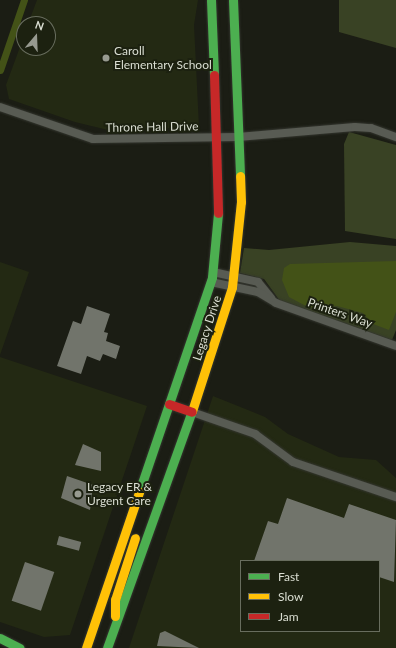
<!DOCTYPE html>
<style>
body{margin:0}
#map{position:relative;width:396px;height:648px;overflow:hidden;background:#1b1d14;font-family:Lato,sans-serif}
div>[style]{position:absolute}
[style*='--x']{left:calc(var(--x)*1px);top:calc(var(--y)*1px);width:calc(var(--w)*1px);rotate:calc(var(--a)*1deg)}
.built>*{inset:0;background:#232913}
.green>*{inset:0;background:#394224}
.water>*{inset:0;background:#435217}
.canal>*{height:7px;margin:-3.5px;padding:0 3.5px;transform-origin:3.5px;border-radius:3.5px;background:#435217}
.building>*{inset:0;background:#71746b;transform-origin:0 0}
.roads{filter:drop-shadow(0 0 1px #34362f) drop-shadow(0 0 1px #34362f)}
.street>*{height:8px;margin:-4px;padding:0 4px;transform-origin:4px;border-radius:4px;background:#585b53}
.fast>*{height:9px;margin:-4.5px;padding:0 4.5px;transform-origin:4.5px;border-radius:4.5px;background:#4caf50}
.slow>*{height:9px;margin:-4.5px;padding:0 4.5px;transform-origin:4.5px;border-radius:4.5px;background:#ffc107}
.jam>*{height:9px;margin:-4.5px;padding:0 4.5px;transform-origin:4.5px;border-radius:4.5px;background:#c62828}
.dots>*{width:11px;height:11px;translate:-50% -50%;box-sizing:border-box;border:2px solid #1c2110;border-radius:50%}
span{translate:-50% -50%;white-space:nowrap;text-align:center;line-height:1.15;-webkit-text-stroke:4px #1c2110;paint-order:stroke}
.poi-label{font-size:12px;color:#daded2}
.left{translate:0 -50%;text-align:left}
.street-label{font-size:12px;color:#daded2}
.legend{position:absolute;left:240px;top:560px;width:140px;height:72px;box-sizing:border-box;background:#1c2110;border:1px solid #686d5e;margin:0;padding:5px 7px;list-style:none;font-size:12px;color:#daded2}
.legend li{display:flex;align-items:center;gap:8px;height:20px}
.legend b{width:20px;border:1px solid #686d5e}
.north{position:absolute;left:16px;top:16px;width:40px;height:40px;box-sizing:border-box;background:#1c2110;border:1px solid #686d5e;border-radius:50%;rotate:19deg;font-size:11px;font-weight:700;line-height:16px;text-align:center;color:#daded2}
.north::after{content:'';display:block;margin:auto;width:14px;height:18px;background:#979a90;clip-path:polygon(50% 0,100% 100%,50% 72%,0 100%)}
</style>
<div id="map">
<div class="built">
<div style="clip-path:polygon(37px 0,198px 0,194px 25px,199px 127px,108px 130px,75px 122px,9px 99px,6px 85px,24px 36px,24px 48px,48px 48px,48px 24px,28px 24px)"></div>
<div style="clip-path:polygon(0 262px,29px 272px,0 355px)"></div>
<div style="clip-path:polygon(0 357px,147px 406px,70px 635px,44px 637px,0 622px)"></div>
<div style="clip-path:polygon(evenodd,213px 396px,265px 417px,288px 434px,339px 457px,376px 460px,396px 478px,396px 648px,129px 648px,213px 396px,241px 561px,379px 561px,379px 631px,241px 631px,241px 561px)"></div>
</div>
<div class="green">
<div style="clip-path:polygon(339px 0,396px 0,396px 48px,339px 32px)"></div>
<div style="clip-path:polygon(349px 132px,396px 145px,396px 239px,345px 231px,344px 144px)"></div>
<div style="clip-path:polygon(350px 242px,396px 246px,396px 330px,392px 340px,280px 301px,264px 279px,240px 273px,244px 248px,269px 250px)"></div>
</div>
<div class="water">
<div style="clip-path:polygon(396px 261px,396px 312px,389px 330px,373px 324px,363px 313px,337px 306px,324px 305px,322px 310px,304px 305px,289px 297px,282px 280px,284px 268px,290px 264px)"></div>
</div>
<div class="canal">
<div style="--x:0;--y:70;--w:74;--a:-71.1"></div>
</div>
<div class="building">
<div style="clip-path:polygon(87px 306px,110px 314px,104px 332px,108px 333px,106px 341px,120px 346px,116px 359px,103px 354px,100px 361px,87px 356px,81px 374px,57px 366px,73px 321px,81px 324px)"></div>
<div style="clip-path:polygon(83px 444px,101px 452px,101px 471px,75px 465px)"></div>
<div style="clip-path:polygon(67px 476px,93px 485px,90px 510px,61px 498px)"></div>
<div style="clip-path:polygon(287px 498px,344px 518px,349px 504px,396px 520px,394px 582px,379px 577px,379px 561px,254px 561px,268px 521px,278px 524px)"></div>
<div style="left:59px;top:536px;width:23px;height:9px;rotate:15deg"></div>
<div style="left:25px;top:562px;width:31px;height:41px;rotate:19deg"></div>
<div style="clip-path:polygon(165px 631px,199px 648px,157px 646px,160px 633px)"></div>
</div>
<div class="roads">
<div class="street">
<div style="--x:0;--y:107;--w:98;--a:19"></div>
<div style="--x:93;--y:139;--w:145;--a:-0.8"></div>
<div style="--x:238;--y:137;--w:117;--a:-4.9"></div>
<div style="--x:355;--y:127;--w:16;--a:4"></div>
<div style="--x:371;--y:128;--w:27;--a:20"></div>
<div style="--x:213;--y:272;--w:46;--a:12.5"></div>
<div style="--x:258;--y:282;--w:21;--a:51"></div>
<div style="--x:211;--y:282;--w:48;--a:12"></div>
<div style="--x:258;--y:292;--w:21;--a:31"></div>
<div style="--x:276;--y:303;--w:127;--a:19.7"></div>
<div style="--x:192;--y:412;--w:67;--a:19.2"></div>
<div style="--x:255;--y:434;--w:47;--a:36.4"></div>
<div style="--x:293;--y:462;--w:109;--a:18.8"></div>
</div>
<div class="fast">
<div style="--x:211;--y:0;--w:75;--a:87.7"></div>
<div style="--x:233;--y:0;--w:176;--a:87.7"></div>
<div style="--x:139;--y:492;--w:227;--a:-71.2"></div>
<div style="--x:212;--y:277;--w:64;--a:-84.6"></div>
<div style="--x:0;--y:638;--w:22;--a:27"></div>
<div style="--x:107;--y:648;--w:252;--a:-70.3"></div>
</div>
<div class="slow">
<div style="--x:192;--y:411;--w:130;--a:-72.1"></div>
<div style="--x:232;--y:287;--w:85;--a:-84"></div>
<div style="--x:241;--y:202;--w:26;--a:-92"></div>
<div style="--x:115;--y:616;--w:16;--a:-90"></div>
<div style="--x:115;--y:600;--w:65;--a:-72.1"></div>
<div style="--x:86;--y:648;--w:165;--a:-71.2"></div>
</div>
<div class="jam">
<div style="--x:214;--y:75;--w:138;--a:88.3"></div>
<div style="--x:169;--y:404;--w:24;--a:19"></div>
</div>
</div>
<div class="dots">
<div style="left:106px;top:58px;background:#979a90"></div>
<div style="left:78px;top:494px;background:#979a90"></div>
</div>
<div class="poi-label">
<span class="left" style="left:114px;top:58px">Caroll<br>Elementary School</span>
<span class="left" style="left:87px;top:494px">Legacy ER &amp;<br>Urgent Care</span>
</div>
<div class="street-label">
<span style="left:152px;top:127px;rotate:-1deg">Throne Hall Drive</span>
<span style="left:340px;top:313px;rotate:19deg">Printers Way</span>
<span style="left:207px;top:328px;rotate:-72deg">Legacy Drive</span>
</div>
<ul class="legend">
<li><b style="height:5px;background:#4caf50"></b>Fast</li>
<li><b style="height:5px;background:#ffc107"></b>Slow</li>
<li><b style="height:5px;background:#c62828"></b>Jam</li>
</ul>
<div class="north">N</div>
</div>
